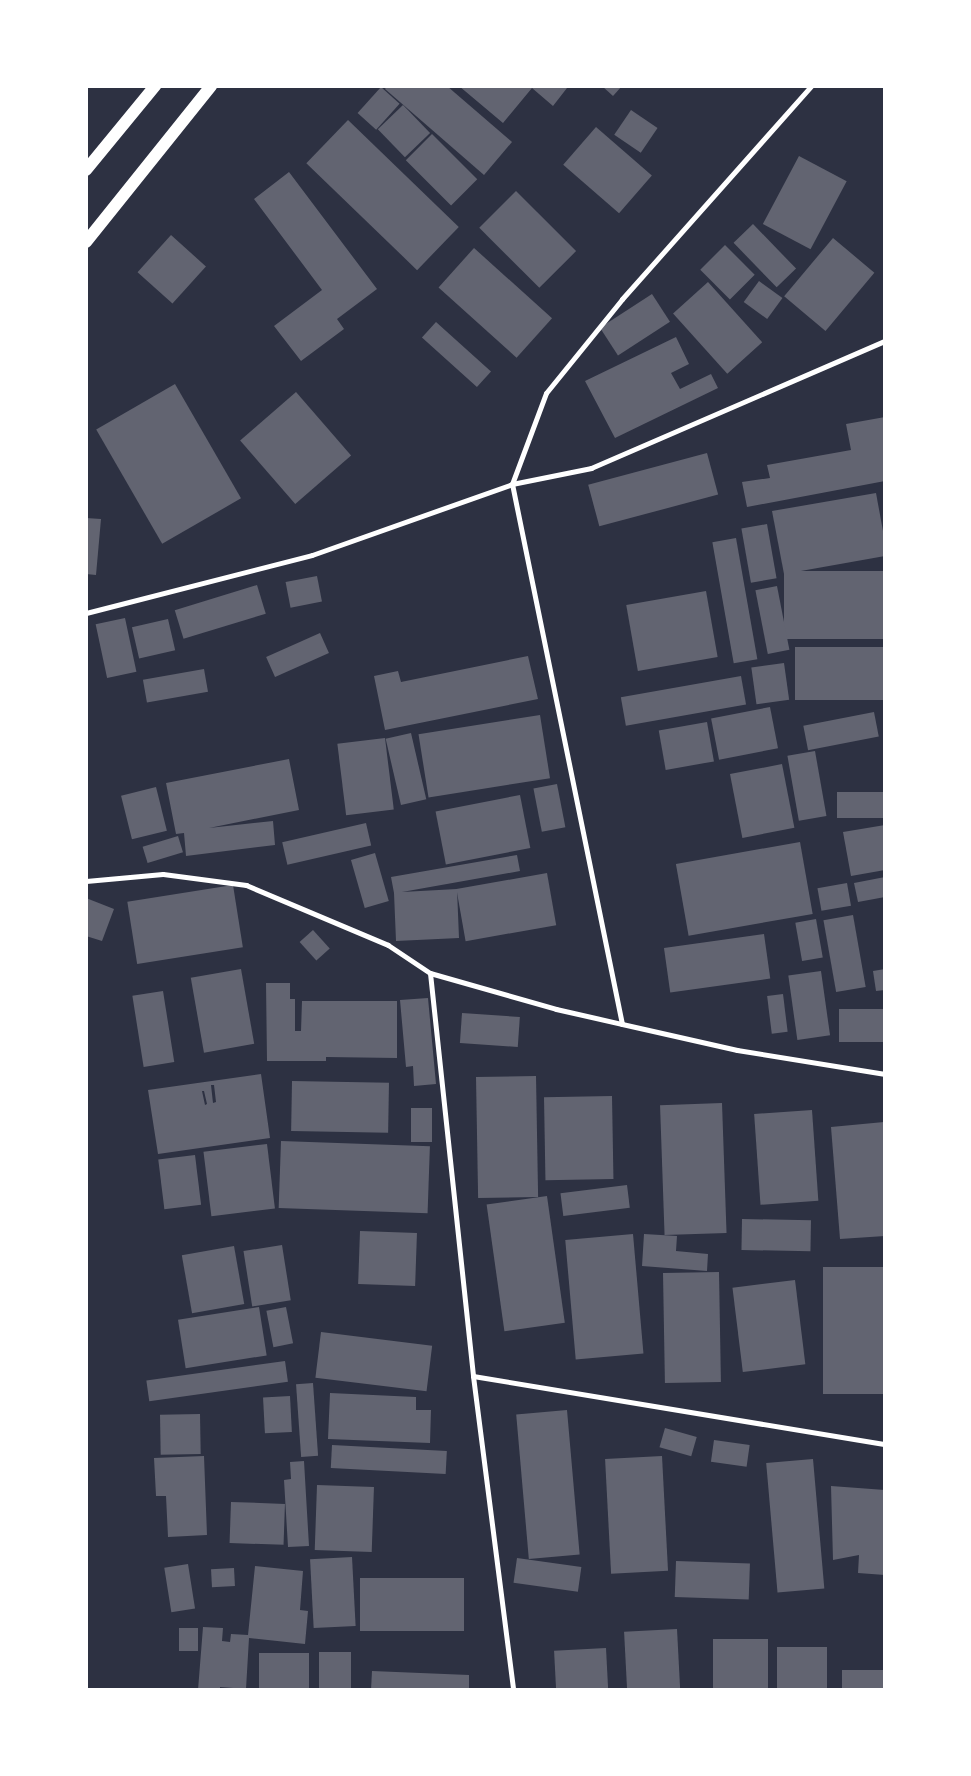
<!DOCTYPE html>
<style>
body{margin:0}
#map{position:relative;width:971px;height:1776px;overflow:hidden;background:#2d3142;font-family:Overpass,sans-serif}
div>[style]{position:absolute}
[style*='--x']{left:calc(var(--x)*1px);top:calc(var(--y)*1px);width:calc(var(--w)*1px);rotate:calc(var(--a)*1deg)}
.building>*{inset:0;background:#626471;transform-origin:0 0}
.minor>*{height:5px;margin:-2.5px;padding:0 2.5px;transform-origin:2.5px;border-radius:2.5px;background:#fff}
.primary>*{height:12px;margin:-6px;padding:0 6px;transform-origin:6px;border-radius:6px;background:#fff}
span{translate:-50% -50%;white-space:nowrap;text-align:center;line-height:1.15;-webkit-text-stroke:5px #fff;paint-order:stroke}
.frame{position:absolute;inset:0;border:88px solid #fff;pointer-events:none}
</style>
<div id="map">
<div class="building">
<div style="clip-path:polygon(387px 86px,447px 86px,512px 142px,484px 175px,385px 89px)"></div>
<div style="clip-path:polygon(459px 86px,566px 86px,567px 88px,553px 106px,532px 88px,503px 123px)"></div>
<div style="clip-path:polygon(602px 86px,622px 86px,613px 96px)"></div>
<div style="left:381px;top:87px;width:25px;height:35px;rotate:42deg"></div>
<div style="left:403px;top:105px;width:39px;height:35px;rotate:46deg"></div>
<div style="left:631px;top:110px;width:32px;height:30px;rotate:34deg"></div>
<div style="left:348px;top:120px;width:154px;height:60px;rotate:44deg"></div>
<div style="left:596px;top:127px;width:74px;height:50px;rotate:41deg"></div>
<div style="left:432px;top:134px;width:64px;height:37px;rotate:45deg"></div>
<div style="left:799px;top:156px;width:54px;height:77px;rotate:28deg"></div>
<div style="clip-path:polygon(289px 172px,377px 289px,337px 319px,344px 329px,301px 361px,274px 326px,322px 290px,254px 199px)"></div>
<div style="left:516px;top:191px;width:85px;height:52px;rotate:45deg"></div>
<div style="left:753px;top:224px;width:62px;height:27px;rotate:46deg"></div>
<div style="left:171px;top:235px;width:47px;height:50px;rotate:42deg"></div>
<div style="left:833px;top:238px;width:54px;height:76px;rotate:40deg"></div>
<div style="left:725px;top:245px;width:42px;height:35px;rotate:45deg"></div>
<div style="left:474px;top:248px;width:105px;height:53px;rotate:42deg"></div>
<div style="left:759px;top:281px;width:29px;height:26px;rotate:36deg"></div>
<div style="left:708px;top:282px;width:81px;height:47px;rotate:48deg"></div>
<div style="left:652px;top:294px;width:33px;height:62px;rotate:57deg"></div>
<div style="left:436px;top:322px;width:74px;height:21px;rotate:42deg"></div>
<div style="clip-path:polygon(676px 337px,689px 364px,671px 373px,680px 389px,711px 374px,718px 388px,615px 438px,585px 381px)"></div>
<div style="left:175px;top:384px;width:132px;height:91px;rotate:60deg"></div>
<div style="left:296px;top:392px;width:84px;height:74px;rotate:49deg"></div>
<div style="clip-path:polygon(885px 417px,885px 481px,747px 507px,742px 482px,770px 478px,767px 465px,851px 450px,846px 424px)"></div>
<div style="left:707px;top:453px;width:43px;height:123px;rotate:75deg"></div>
<div style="clip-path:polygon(876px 493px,885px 542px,885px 556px,784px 574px,772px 511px)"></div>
<div style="clip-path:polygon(86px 518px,101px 519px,96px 575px,86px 574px)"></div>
<div style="left:767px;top:524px;width:55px;height:26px;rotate:80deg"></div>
<div style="left:736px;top:538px;width:123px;height:24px;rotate:80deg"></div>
<div style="left:885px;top:571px;width:68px;height:101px;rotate:90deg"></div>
<div style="left:317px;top:576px;width:26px;height:32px;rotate:79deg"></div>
<div style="left:257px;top:585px;width:30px;height:86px;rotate:73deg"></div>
<div style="left:777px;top:586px;width:65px;height:22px;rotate:79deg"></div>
<div style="left:706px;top:591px;width:67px;height:81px;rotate:80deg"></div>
<div style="left:125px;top:618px;width:55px;height:30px;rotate:78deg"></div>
<div style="left:168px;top:619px;width:32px;height:37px;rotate:77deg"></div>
<div style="left:320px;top:633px;width:22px;height:59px;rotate:66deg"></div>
<div style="left:885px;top:647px;width:53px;height:90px;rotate:90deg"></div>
<div style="clip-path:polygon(528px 656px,538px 699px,385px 730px,374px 676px,398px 671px,401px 682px)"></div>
<div style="left:784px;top:663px;width:37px;height:33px;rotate:82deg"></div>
<div style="left:204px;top:669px;width:23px;height:62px;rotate:80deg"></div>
<div style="left:741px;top:676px;width:29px;height:122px;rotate:80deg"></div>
<div style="left:770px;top:707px;width:42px;height:60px;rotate:79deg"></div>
<div style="left:874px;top:712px;width:25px;height:72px;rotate:79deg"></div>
<div style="left:540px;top:715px;width:64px;height:123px;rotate:81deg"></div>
<div style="left:707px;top:722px;width:40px;height:49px;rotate:80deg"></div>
<div style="left:411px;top:733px;width:68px;height:26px;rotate:77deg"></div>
<div style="left:385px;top:738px;width:72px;height:48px;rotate:83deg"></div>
<div style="left:815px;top:751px;width:66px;height:28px;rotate:80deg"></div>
<div style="clip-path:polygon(289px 759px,299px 810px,209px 828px,273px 821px,275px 845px,186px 856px,184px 833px,176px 834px,166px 783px)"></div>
<div style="left:782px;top:764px;width:65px;height:53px;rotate:79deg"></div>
<div style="left:557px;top:784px;width:44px;height:24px;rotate:79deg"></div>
<div style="left:156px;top:787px;width:45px;height:36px;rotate:76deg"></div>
<div style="left:885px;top:792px;width:26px;height:48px;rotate:90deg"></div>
<div style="left:520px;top:795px;width:54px;height:86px;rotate:79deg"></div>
<div style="left:366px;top:823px;width:23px;height:86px;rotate:77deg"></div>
<div style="clip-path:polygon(885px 825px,885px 870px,851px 876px,843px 832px)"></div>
<div style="left:178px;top:836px;width:17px;height:37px;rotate:73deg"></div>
<div style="left:800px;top:842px;width:73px;height:126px;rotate:80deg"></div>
<div style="left:375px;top:853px;width:50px;height:25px;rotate:74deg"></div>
<div style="clip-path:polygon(517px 855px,520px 871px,402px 892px,457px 889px,459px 938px,396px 941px,394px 893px,391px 877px)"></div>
<div style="left:547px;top:873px;width:53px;height:92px;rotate:80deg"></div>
<div style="clip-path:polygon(885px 877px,885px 897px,858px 902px,854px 883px)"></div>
<div style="left:847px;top:883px;width:23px;height:30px;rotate:80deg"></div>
<div style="left:233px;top:885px;width:63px;height:107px;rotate:81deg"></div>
<div style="clip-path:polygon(86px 898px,114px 909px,102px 941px,86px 936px)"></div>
<div style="left:853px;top:915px;width:73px;height:30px;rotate:80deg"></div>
<div style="left:816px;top:919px;width:39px;height:21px;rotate:80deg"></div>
<div style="left:313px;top:930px;width:25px;height:18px;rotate:48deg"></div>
<div style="left:764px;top:934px;width:45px;height:101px;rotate:82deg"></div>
<div style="left:241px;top:969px;width:76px;height:51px;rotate:80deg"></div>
<div style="clip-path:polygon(885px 969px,885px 990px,876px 991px,873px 971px)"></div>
<div style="left:821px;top:971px;width:65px;height:33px;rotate:82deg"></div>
<div style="clip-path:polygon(266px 983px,290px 983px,290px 999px,295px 999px,295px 1031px,301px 1031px,302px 1001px,397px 1001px,397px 1058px,326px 1057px,326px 1061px,267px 1061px)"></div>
<div style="left:163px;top:991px;width:72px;height:31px;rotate:81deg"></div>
<div style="left:783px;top:994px;width:38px;height:16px;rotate:83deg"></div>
<div style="clip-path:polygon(428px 998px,436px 1084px,414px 1086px,413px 1066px,406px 1067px,400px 1000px)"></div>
<div style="left:885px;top:1009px;width:33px;height:46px;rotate:90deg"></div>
<div style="left:462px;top:1013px;width:58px;height:30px;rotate:4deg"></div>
<div style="clip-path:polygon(evenodd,261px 1074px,270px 1138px,158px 1154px,148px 1090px,261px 1074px,211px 1085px,214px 1085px,216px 1102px,213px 1103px,211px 1085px,261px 1074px,202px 1091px,204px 1091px,207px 1104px,205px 1105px,202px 1091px)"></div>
<div style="left:536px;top:1076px;width:121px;height:60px;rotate:89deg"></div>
<div style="left:292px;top:1081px;width:97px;height:50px;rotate:1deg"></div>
<div style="left:612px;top:1096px;width:83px;height:68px;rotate:89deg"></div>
<div style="left:722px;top:1103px;width:130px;height:62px;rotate:88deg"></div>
<div style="left:411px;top:1108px;width:21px;height:34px"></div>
<div style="left:812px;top:1110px;width:91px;height:58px;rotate:86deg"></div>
<div style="clip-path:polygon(884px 1122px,885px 1236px,840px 1239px,831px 1127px)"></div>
<div style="left:281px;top:1141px;width:149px;height:67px;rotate:2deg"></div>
<div style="left:267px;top:1144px;width:65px;height:64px;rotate:83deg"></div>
<div style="left:195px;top:1155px;width:50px;height:37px;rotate:83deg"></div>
<div style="left:627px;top:1185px;width:23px;height:67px;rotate:83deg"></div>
<div style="left:547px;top:1196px;width:128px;height:61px;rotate:82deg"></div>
<div style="left:742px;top:1219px;width:69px;height:31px;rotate:1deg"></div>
<div style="left:360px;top:1231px;width:57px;height:53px;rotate:2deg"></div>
<div style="left:633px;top:1234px;width:120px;height:68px;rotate:85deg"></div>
<div style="clip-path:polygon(644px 1234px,677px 1236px,676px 1251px,708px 1254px,707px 1271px,642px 1266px)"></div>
<div style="left:282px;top:1245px;width:56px;height:39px;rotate:81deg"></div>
<div style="left:234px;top:1246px;width:59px;height:53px;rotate:80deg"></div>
<div style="left:885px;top:1267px;width:127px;height:62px;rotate:90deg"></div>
<div style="left:719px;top:1272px;width:110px;height:56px;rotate:89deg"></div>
<div style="left:795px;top:1280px;width:85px;height:63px;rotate:83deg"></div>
<div style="left:259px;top:1307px;width:49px;height:82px;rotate:81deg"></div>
<div style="left:286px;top:1307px;width:37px;height:20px;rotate:79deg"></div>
<div style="left:321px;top:1332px;width:112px;height:46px;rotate:7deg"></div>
<div style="left:285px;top:1361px;width:21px;height:140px;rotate:82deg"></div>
<div style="left:313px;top:1383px;width:73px;height:17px;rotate:86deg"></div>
<div style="clip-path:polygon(330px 1393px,416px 1397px,416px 1410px,431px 1410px,430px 1443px,328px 1439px)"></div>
<div style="left:290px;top:1396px;width:36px;height:27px;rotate:87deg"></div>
<div style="left:567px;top:1410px;width:145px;height:51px;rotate:85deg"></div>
<div style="left:200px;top:1414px;width:40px;height:40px;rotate:89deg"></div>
<div style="left:665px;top:1428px;width:33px;height:20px;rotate:16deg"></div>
<div style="left:714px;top:1440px;width:36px;height:22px;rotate:8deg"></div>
<div style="left:332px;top:1445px;width:115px;height:23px;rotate:3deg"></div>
<div style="clip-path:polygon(204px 1456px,207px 1535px,168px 1537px,166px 1496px,156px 1496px,154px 1458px)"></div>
<div style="left:662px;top:1456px;width:115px;height:57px;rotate:87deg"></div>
<div style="left:813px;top:1459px;width:130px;height:47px;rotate:85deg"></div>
<div style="clip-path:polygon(304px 1461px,309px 1546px,288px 1547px,284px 1480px,291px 1479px,290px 1462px)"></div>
<div style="left:317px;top:1485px;width:57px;height:65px;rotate:2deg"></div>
<div style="clip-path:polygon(831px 1486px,885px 1490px,885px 1575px,858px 1573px,859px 1555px,833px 1560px)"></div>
<div style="left:231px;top:1502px;width:54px;height:41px;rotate:2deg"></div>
<div style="left:352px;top:1557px;width:69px;height:42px;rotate:87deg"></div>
<div style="left:517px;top:1558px;width:65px;height:25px;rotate:8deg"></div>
<div style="left:676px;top:1561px;width:74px;height:36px;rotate:2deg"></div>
<div style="left:188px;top:1564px;width:45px;height:24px;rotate:81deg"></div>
<div style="clip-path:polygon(255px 1566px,303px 1571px,300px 1610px,308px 1611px,305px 1644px,249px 1638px,246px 1689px,220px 1687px,220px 1690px,198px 1690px,203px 1627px,223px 1628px,222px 1641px,230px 1642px,231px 1634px,248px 1635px)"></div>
<div style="left:234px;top:1568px;width:18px;height:23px;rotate:87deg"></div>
<div style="left:360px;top:1578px;width:104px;height:53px"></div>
<div style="left:179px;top:1628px;width:19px;height:23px"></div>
<div style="left:677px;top:1629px;width:61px;height:53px;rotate:87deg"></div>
<div style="left:768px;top:1639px;width:51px;height:55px;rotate:90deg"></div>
<div style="left:777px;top:1647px;width:50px;height:43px"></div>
<div style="left:606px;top:1648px;width:42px;height:52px;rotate:87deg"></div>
<div style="left:319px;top:1652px;width:32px;height:38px"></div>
<div style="left:259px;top:1653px;width:50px;height:37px"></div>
<div style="left:885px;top:1670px;width:20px;height:43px;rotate:90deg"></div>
<div style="clip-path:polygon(372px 1671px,469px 1675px,469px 1690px,371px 1690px)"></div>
</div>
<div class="minor">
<div style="--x:86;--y:613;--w:233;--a:-14.4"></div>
<div style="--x:312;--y:555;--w:212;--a:-19.5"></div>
<div style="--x:512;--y:484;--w:81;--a:-11.4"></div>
<div style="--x:591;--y:468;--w:320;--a:-23.4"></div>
<div style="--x:86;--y:881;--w:77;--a:-5.2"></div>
<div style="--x:163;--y:874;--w:84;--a:7.5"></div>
<div style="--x:246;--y:885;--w:154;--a:22.9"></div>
<div style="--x:388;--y:945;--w:50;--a:33.7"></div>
<div style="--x:430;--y:973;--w:131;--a:15.9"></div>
<div style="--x:556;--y:1009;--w:68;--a:12.8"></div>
<div style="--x:622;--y:1024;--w:118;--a:12.7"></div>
<div style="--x:737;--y:1050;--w:150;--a:9.2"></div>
<div style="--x:430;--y:973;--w:405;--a:83.9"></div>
<div style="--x:473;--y:1376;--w:317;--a:82.7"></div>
<div style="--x:622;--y:1024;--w:551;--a:-101.51"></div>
<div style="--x:512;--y:484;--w:97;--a:-69.5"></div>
<div style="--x:546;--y:393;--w:121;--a:-51"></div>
<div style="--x:622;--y:299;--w:285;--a:-48.4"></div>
<div style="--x:473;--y:1376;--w:418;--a:9.4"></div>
</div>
<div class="primary">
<div style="--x:86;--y:170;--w:109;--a:-50.6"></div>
<div style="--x:86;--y:242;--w:200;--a:-51.3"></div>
</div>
<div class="frame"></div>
</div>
